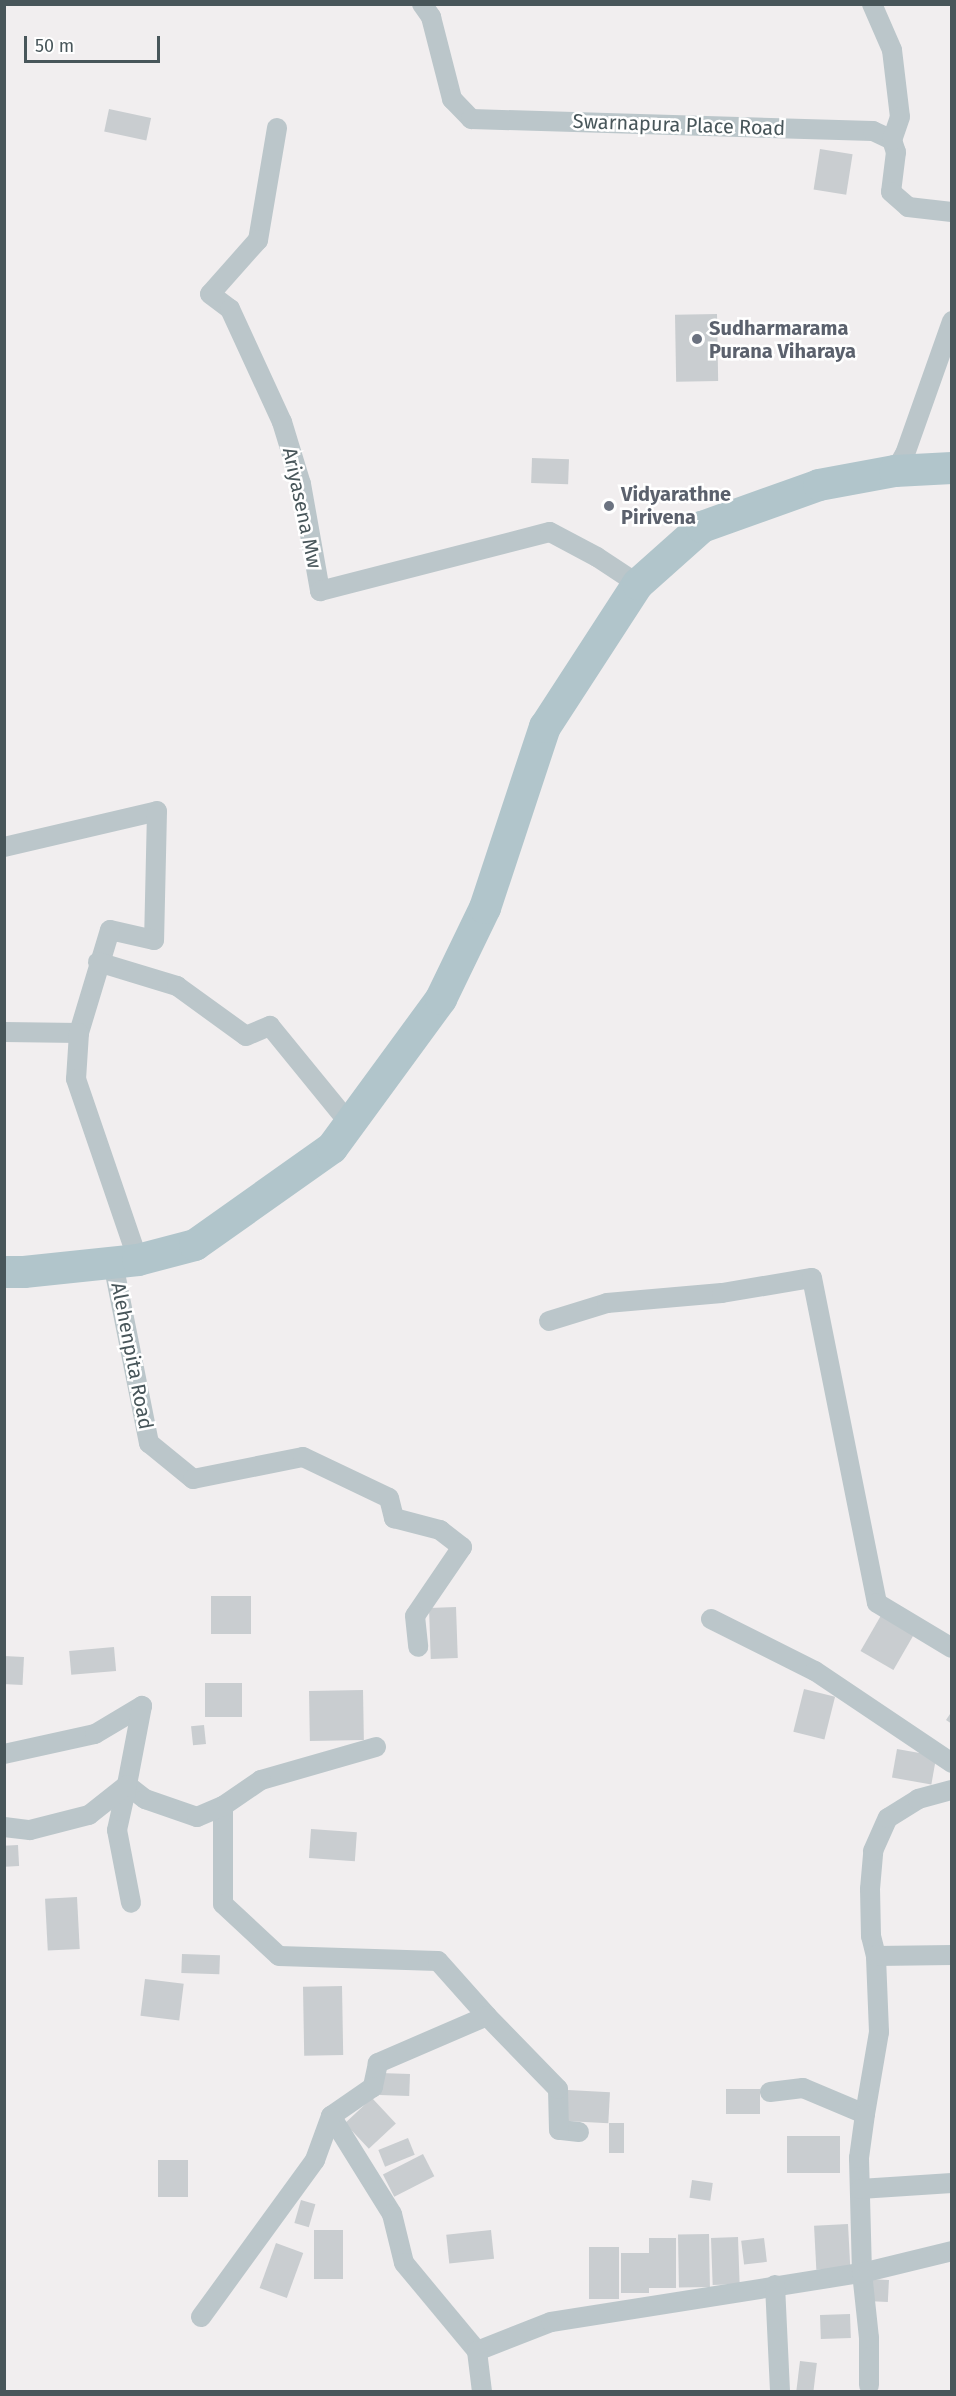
<!DOCTYPE html>
<style>
body{margin:0}
#map{position:relative;width:956px;height:2396px;overflow:hidden;background:#f1eeef;font-family:"Fira Sans",sans-serif}
div>[style]{position:absolute}
[style*='--x']{left:calc(var(--x)*1px);top:calc(var(--y)*1px);width:calc(var(--w)*1px);rotate:calc(var(--a)*1deg)}
.building>*{inset:0;background:#c9cdd0;transform-origin:0 0}
.minor>*{height:20px;margin:-10px;padding:0 10px;transform-origin:10px;border-radius:10px;background:#bbc6ca}
.primary>*{height:32px;margin:-16px;padding:0 16px;transform-origin:16px;border-radius:16px;background:#b1c5cb}
.dots>*{width:16px;height:16px;translate:-50% -50%;box-sizing:border-box;border:3px solid #fff;border-radius:50%}
span{translate:-50% -50%;white-space:nowrap;text-align:center;line-height:1.15;-webkit-text-stroke:5px #fff;paint-order:stroke}
.street-label{font-size:20px;color:#48565a}
.worship-label{font-size:20px;color:#5b616d;font-weight:700}
.left{translate:0 -50%;text-align:left}
.frame{position:absolute;inset:0;border:6px solid #48565a;pointer-events:none}
.scale{position:absolute;left:24px;top:36px;width:136px;height:27px;box-sizing:border-box;border:3px solid #48565a;border-top:0;padding-left:8px;font-size:18px;line-height:21px;white-space:nowrap;color:#48565a;-webkit-text-stroke:4px #fff;paint-order:stroke}
</style>
<div id="map">
<div class="building">
<div style="left:109px;top:109px;width:43px;height:23px;rotate:12deg"></div>
<div style="left:820px;top:149px;width:33px;height:41px;rotate:9deg"></div>
<div style="left:717px;top:314px;width:67px;height:42px;rotate:89deg"></div>
<div style="left:532px;top:458px;width:37px;height:25px;rotate:2deg"></div>
<div style="left:211px;top:1596px;width:40px;height:38px"></div>
<div style="left:456px;top:1607px;width:51px;height:27px;rotate:88deg"></div>
<div style="left:883px;top:1612px;width:38px;height:45px;rotate:30deg"></div>
<div style="left:114px;top:1647px;width:24px;height:45px;rotate:85deg"></div>
<div style="left:4px;top:1656px;width:20px;height:28px;rotate:3deg"></div>
<div style="left:205px;top:1683px;width:37px;height:34px"></div>
<div style="left:804px;top:1689px;width:32px;height:44px;rotate:14deg"></div>
<div style="left:363px;top:1690px;width:50px;height:54px;rotate:89deg"></div>
<div style="clip-path:polygon(952px 1711px,952px 1724px,946px 1720px)"></div>
<div style="left:204px;top:1725px;width:19px;height:13px;rotate:84deg"></div>
<div style="left:897px;top:1749px;width:40px;height:29px;rotate:10deg"></div>
<div style="left:311px;top:1829px;width:46px;height:29px;rotate:4deg"></div>
<div style="left:18px;top:1845px;width:21px;height:14px;rotate:87deg"></div>
<div style="left:77px;top:1897px;width:52px;height:32px;rotate:87deg"></div>
<div style="left:182px;top:1954px;width:38px;height:19px;rotate:2deg"></div>
<div style="left:145px;top:1979px;width:39px;height:37px;rotate:7deg"></div>
<div style="left:342px;top:1986px;width:69px;height:39px;rotate:89deg"></div>
<div style="left:380px;top:2073px;width:30px;height:22px;rotate:2deg"></div>
<div style="left:726px;top:2089px;width:34px;height:25px"></div>
<div style="left:568px;top:2090px;width:42px;height:31px;rotate:3deg"></div>
<div style="left:372px;top:2098px;width:35px;height:37px;rotate:47deg"></div>
<div style="left:609px;top:2123px;width:15px;height:30px"></div>
<div style="left:787px;top:2136px;width:53px;height:37px"></div>
<div style="left:408px;top:2138px;width:18px;height:32px;rotate:68deg"></div>
<div style="left:423px;top:2154px;width:25px;height:45px;rotate:63deg"></div>
<div style="left:158px;top:2160px;width:30px;height:37px"></div>
<div style="left:692px;top:2180px;width:21px;height:18px;rotate:8deg"></div>
<div style="left:301px;top:2200px;width:15px;height:24px;rotate:16deg"></div>
<div style="left:848px;top:2224px;width:44px;height:34px;rotate:87deg"></div>
<div style="left:314px;top:2230px;width:29px;height:49px"></div>
<div style="left:491px;top:2230px;width:29px;height:45px;rotate:84deg"></div>
<div style="left:709px;top:2234px;width:53px;height:31px;rotate:89deg"></div>
<div style="left:738px;top:2237px;width:47px;height:27px;rotate:88deg"></div>
<div style="left:649px;top:2238px;width:27px;height:50px"></div>
<div style="left:764px;top:2238px;width:24px;height:23px;rotate:83deg"></div>
<div style="left:276px;top:2243px;width:29px;height:48px;rotate:20deg"></div>
<div style="left:589px;top:2247px;width:30px;height:52px"></div>
<div style="left:621px;top:2253px;width:28px;height:40px"></div>
<div style="left:868px;top:2279px;width:21px;height:22px;rotate:3deg"></div>
<div style="left:850px;top:2314px;width:24px;height:30px;rotate:88deg"></div>
<div style="left:800px;top:2361px;width:17px;height:31px;rotate:7deg"></div>
</div>
<div class="minor">
<div style="--x:422;--y:4;--w:16;--a:55"></div>
<div style="--x:431;--y:17;--w:85;--a:75.6"></div>
<div style="--x:452;--y:99;--w:28;--a:46"></div>
<div style="--x:471;--y:119;--w:402;--a:1.7"></div>
<div style="--x:873;--y:131;--w:21;--a:25"></div>
<div style="--x:892;--y:140;--w:13;--a:72"></div>
<div style="--x:896;--y:152;--w:40;--a:97.1"></div>
<div style="--x:891;--y:192;--w:23;--a:41"></div>
<div style="--x:908;--y:207;--w:44;--a:6.5"></div>
<div style="--x:872;--y:4;--w:50;--a:66.5"></div>
<div style="--x:892;--y:50;--w:67;--a:83.2"></div>
<div style="--x:900;--y:117;--w:24;--a:109"></div>
<div style="--x:277;--y:128;--w:114;--a:99.6"></div>
<div style="--x:258;--y:240;--w:72;--a:131.6"></div>
<div style="--x:210;--y:294;--w:25;--a:37"></div>
<div style="--x:230;--y:309;--w:124;--a:65.3"></div>
<div style="--x:282;--y:422;--w:65;--a:73"></div>
<div style="--x:301;--y:484;--w:109;--a:79.9"></div>
<div style="--x:320;--y:591;--w:237;--a:-14.4"></div>
<div style="--x:550;--y:532;--w:53;--a:28"></div>
<div style="--x:597;--y:557;--w:49;--a:33.4"></div>
<div style="--x:895;--y:471;--w:20;--a:-60"></div>
<div style="--x:905;--y:454;--w:141;--a:-70.5"></div>
<div style="--x:4;--y:847;--w:157;--a:-13.2"></div>
<div style="--x:157;--y:811;--w:129;--a:91.3"></div>
<div style="--x:154;--y:940;--w:45;--a:-167.2"></div>
<div style="--x:110;--y:930;--w:108;--a:106.8"></div>
<div style="--x:98;--y:962;--w:83;--a:16.9"></div>
<div style="--x:177;--y:986;--w:85;--a:35.9"></div>
<div style="--x:246;--y:1036;--w:26;--a:-23"></div>
<div style="--x:270;--y:1026;--w:127;--a:50.8"></div>
<div style="--x:4;--y:1032;--w:75;--a:0.8"></div>
<div style="--x:79;--y:1033;--w:46;--a:93.7"></div>
<div style="--x:76;--y:1079;--w:191;--a:71.1"></div>
<div style="--x:113;--y:1263;--w:184;--a:78.7"></div>
<div style="--x:149;--y:1443;--w:57;--a:39.3"></div>
<div style="--x:193;--y:1479;--w:112;--a:-11.3"></div>
<div style="--x:303;--y:1457;--w:95;--a:25.5"></div>
<div style="--x:389;--y:1498;--w:21;--a:76"></div>
<div style="--x:394;--y:1518;--w:48;--a:14.6"></div>
<div style="--x:440;--y:1530;--w:28;--a:38"></div>
<div style="--x:462;--y:1547;--w:83;--a:124.3"></div>
<div style="--x:415;--y:1616;--w:31;--a:84"></div>
<div style="--x:549;--y:1321;--w:61;--a:-17.2"></div>
<div style="--x:607;--y:1303;--w:115;--a:-5"></div>
<div style="--x:722;--y:1293;--w:91;--a:-9.5"></div>
<div style="--x:812;--y:1278;--w:331;--a:78.7"></div>
<div style="--x:877;--y:1603;--w:87;--a:31"></div>
<div style="--x:711;--y:1619;--w:116;--a:26.6"></div>
<div style="--x:815;--y:1671;--w:165;--a:33.9"></div>
<div style="--x:376;--y:1747;--w:120;--a:164"></div>
<div style="--x:261;--y:1780;--w:46;--a:145.6"></div>
<div style="--x:223;--y:1806;--w:98;--a:90"></div>
<div style="--x:223;--y:1904;--w:76;--a:42.9"></div>
<div style="--x:279;--y:1956;--w:159;--a:1.8"></div>
<div style="--x:438;--y:1961;--w:74;--a:48.3"></div>
<div style="--x:4;--y:1754;--w:93;--a:-12.4"></div>
<div style="--x:95;--y:1734;--w:55;--a:-30.8"></div>
<div style="--x:142;--y:1706;--w:80;--a:100.8"></div>
<div style="--x:127;--y:1785;--w:23;--a:38"></div>
<div style="--x:145;--y:1799;--w:55;--a:19.1"></div>
<div style="--x:197;--y:1817;--w:28;--a:-23"></div>
<div style="--x:127;--y:1785;--w:46;--a:102.5"></div>
<div style="--x:117;--y:1830;--w:74;--a:79.1"></div>
<div style="--x:4;--y:1827;--w:26;--a:7"></div>
<div style="--x:30;--y:1830;--w:61;--a:-14.3"></div>
<div style="--x:89;--y:1815;--w:48;--a:-38.3"></div>
<div style="--x:876;--y:1956;--w:21;--a:-104"></div>
<div style="--x:871;--y:1936;--w:47;--a:-91.2"></div>
<div style="--x:870;--y:1889;--w:38;--a:-85"></div>
<div style="--x:873;--y:1851;--w:36;--a:-66"></div>
<div style="--x:888;--y:1818;--w:36;--a:-32"></div>
<div style="--x:918;--y:1799;--w:35;--a:-15"></div>
<div style="--x:770;--y:2092;--w:33;--a:-7"></div>
<div style="--x:803;--y:2088;--w:67;--a:22.8"></div>
<div style="--x:865;--y:2114;--w:83;--a:-80.3"></div>
<div style="--x:879;--y:2032;--w:76;--a:-92.3"></div>
<div style="--x:876;--y:1956;--w:76;--a:-0.8"></div>
<div style="--x:579;--y:2132;--w:20;--a:-174"></div>
<div style="--x:559;--y:2130;--w:41;--a:-91.4"></div>
<div style="--x:558;--y:2089;--w:102;--a:-134.2"></div>
<div style="--x:487;--y:2016;--w:119;--a:156.7"></div>
<div style="--x:378;--y:2063;--w:25;--a:102"></div>
<div style="--x:373;--y:2087;--w:51;--a:145.4"></div>
<div style="--x:331;--y:2116;--w:115;--a:58.1"></div>
<div style="--x:392;--y:2214;--w:50;--a:76.2"></div>
<div style="--x:404;--y:2263;--w:114;--a:50.3"></div>
<div style="--x:477;--y:2351;--w:79;--a:-21.4"></div>
<div style="--x:551;--y:2322;--w:315;--a:-9"></div>
<div style="--x:862;--y:2273;--w:115;--a:-91.5"></div>
<div style="--x:859;--y:2158;--w:44;--a:-82.2"></div>
<div style="--x:860;--y:2189;--w:92;--a:-3.7"></div>
<div style="--x:775;--y:2285;--w:107;--a:87.3"></div>
<div style="--x:201;--y:2317;--w:194;--a:-54"></div>
<div style="--x:315;--y:2160;--w:47;--a:-70"></div>
<div style="--x:477;--y:2351;--w:41;--a:83"></div>
<div style="--x:869;--y:2385;--w:47;--a:-90"></div>
<div style="--x:869;--y:2338;--w:65;--a:-96.1"></div>
<div style="--x:862;--y:2273;--w:93;--a:-13.7"></div>
</div>
<div class="primary">
<div style="--x:4;--y:1272;--w:20;--a:0"></div>
<div style="--x:24;--y:1272;--w:115;--a:-6"></div>
<div style="--x:138;--y:1260;--w:59;--a:-14.7"></div>
<div style="--x:195;--y:1245;--w:168;--a:-35.3"></div>
<div style="--x:332;--y:1148;--w:185;--a:-53.8"></div>
<div style="--x:441;--y:999;--w:101;--a:-64.2"></div>
<div style="--x:485;--y:908;--w:191;--a:-71.7"></div>
<div style="--x:545;--y:727;--w:171;--a:-57"></div>
<div style="--x:638;--y:584;--w:86;--a:-41.7"></div>
<div style="--x:702;--y:527;--w:124;--a:-19.7"></div>
<div style="--x:819;--y:485;--w:77;--a:-10.4"></div>
<div style="--x:895;--y:471;--w:57;--a:-3"></div>
</div>
<div class="dots">
<div style="left:697px;top:339px;background:#6b7280"></div>
<div style="left:609px;top:506px;background:#6b7280"></div>
</div>
<div class="street-label">
<span style="left:679px;top:125px;rotate:2deg">Swarnapura Place Road</span>
<span style="left:302px;top:508px;rotate:78deg">Ariyasena Mw</span>
<span style="left:132px;top:1356px;rotate:79deg">Alehenpita Road</span>
</div>
<div class="worship-label">
<span class="left" style="left:709px;top:340px">Sudharmarama<br>Purana Viharaya</span>
<span class="left" style="left:621px;top:506px">Vidyarathne<br>Pirivena</span>
</div>
<div class="frame"></div>
<div class="scale">50 m</div>
</div>
